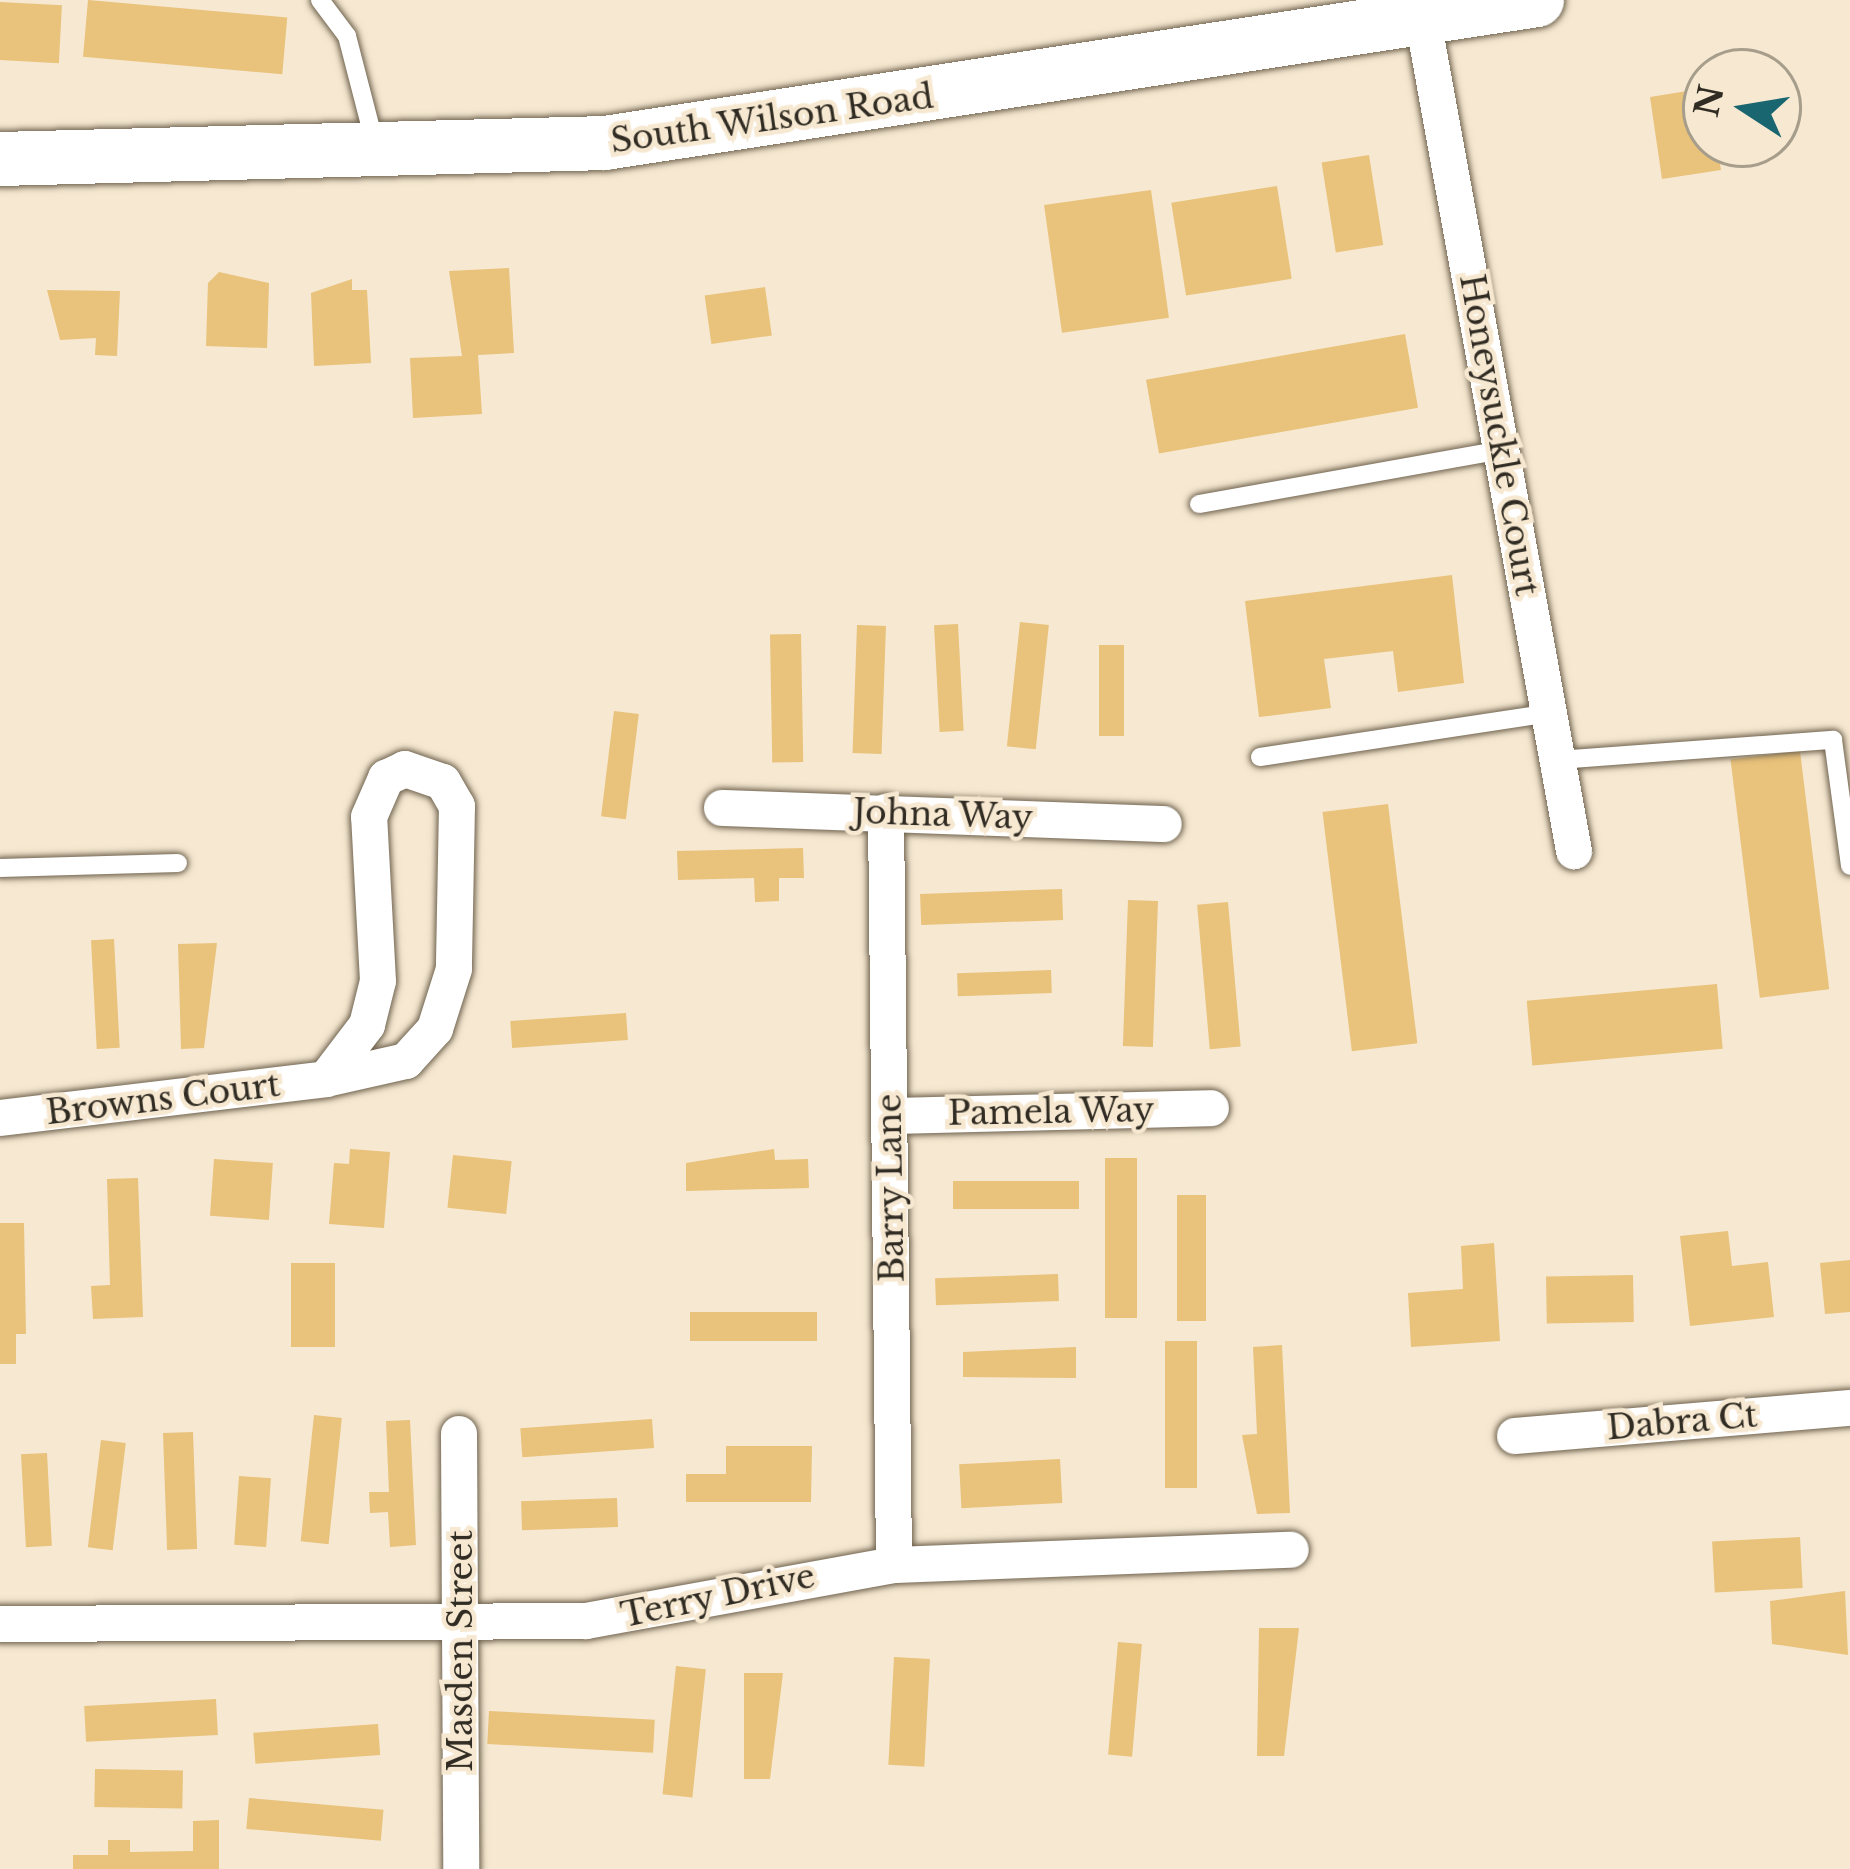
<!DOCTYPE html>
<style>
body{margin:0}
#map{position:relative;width:1850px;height:1869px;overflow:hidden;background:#f6e8d1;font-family:"Libre Baskerville",serif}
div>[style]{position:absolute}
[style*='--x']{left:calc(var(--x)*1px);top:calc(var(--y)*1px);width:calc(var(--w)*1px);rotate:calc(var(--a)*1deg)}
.building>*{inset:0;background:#e9c27b;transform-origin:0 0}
.roads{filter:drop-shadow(0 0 3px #6f634f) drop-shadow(0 0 3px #6f634f)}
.lane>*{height:18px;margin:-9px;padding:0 9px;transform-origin:9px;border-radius:9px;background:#fff}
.street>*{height:36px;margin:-18px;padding:0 18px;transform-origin:18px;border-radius:18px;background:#fff}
.secondary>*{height:54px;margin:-27px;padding:0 27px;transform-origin:27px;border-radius:27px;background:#fff}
span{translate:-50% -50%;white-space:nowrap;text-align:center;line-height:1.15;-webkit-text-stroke:9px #f6e8d1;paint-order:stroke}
.street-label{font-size:33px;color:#312c23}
.north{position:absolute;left:1682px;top:48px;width:120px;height:120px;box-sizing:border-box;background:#f6e8d1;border:3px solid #a79d8b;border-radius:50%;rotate:282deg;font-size:33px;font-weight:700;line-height:48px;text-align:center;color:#312c23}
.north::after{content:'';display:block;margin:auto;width:42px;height:54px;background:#1a6670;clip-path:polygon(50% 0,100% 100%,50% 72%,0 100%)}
</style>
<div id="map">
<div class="building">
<div style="left:88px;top:0;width:200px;height:57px;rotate:5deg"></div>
<div style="left:0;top:2px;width:62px;height:58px;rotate:3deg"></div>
<div style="clip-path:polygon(1706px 88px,1706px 144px,1717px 144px,1721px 170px,1662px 179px,1650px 97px)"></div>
<div style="left:1369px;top:155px;width:91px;height:48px;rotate:81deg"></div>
<div style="left:1277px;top:186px;width:94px;height:107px;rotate:81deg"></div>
<div style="left:1151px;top:190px;width:129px;height:108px;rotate:82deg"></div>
<div style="clip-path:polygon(509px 268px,514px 353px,478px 355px,482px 414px,413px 418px,410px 358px,462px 356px,449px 271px)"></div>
<div style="clip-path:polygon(219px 272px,269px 283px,267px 348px,206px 346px,208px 283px)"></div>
<div style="clip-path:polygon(352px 279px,352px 290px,367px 290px,371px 363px,314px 366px,311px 293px)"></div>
<div style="left:765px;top:287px;width:49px;height:61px;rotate:82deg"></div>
<div style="clip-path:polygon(47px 290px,120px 291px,117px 356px,95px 355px,96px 338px,60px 340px)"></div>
<div style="left:1405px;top:334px;width:75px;height:263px;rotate:80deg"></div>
<div style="clip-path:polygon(1452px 575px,1464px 683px,1398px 692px,1393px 651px,1324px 659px,1331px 708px,1259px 717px,1245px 601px)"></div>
<div style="left:1020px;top:622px;width:29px;height:125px;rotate:6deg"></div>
<div style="left:958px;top:624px;width:107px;height:24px;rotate:87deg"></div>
<div style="left:857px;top:625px;width:29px;height:128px;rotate:2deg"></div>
<div style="left:801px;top:634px;width:128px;height:31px;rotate:89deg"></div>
<div style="left:1099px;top:645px;width:25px;height:91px"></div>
<div style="left:614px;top:711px;width:25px;height:106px;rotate:7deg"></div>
<div style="left:1800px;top:751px;width:240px;height:70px;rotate:83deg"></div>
<div style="left:1388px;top:804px;width:241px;height:66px;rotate:83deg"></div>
<div style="clip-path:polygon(803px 848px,804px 878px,779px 878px,779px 901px,755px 902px,754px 878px,678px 880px,677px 851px)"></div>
<div style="left:1062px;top:889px;width:31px;height:142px;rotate:88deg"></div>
<div style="left:1128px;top:900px;width:30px;height:146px;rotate:2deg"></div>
<div style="left:1228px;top:902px;width:145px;height:31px;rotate:85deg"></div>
<div style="left:114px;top:939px;width:109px;height:23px;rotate:87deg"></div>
<div style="clip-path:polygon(217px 943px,204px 1048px,181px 1049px,178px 944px)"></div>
<div style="left:1051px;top:970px;width:23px;height:94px;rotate:88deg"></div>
<div style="left:1717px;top:984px;width:65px;height:191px;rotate:85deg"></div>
<div style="left:626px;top:1013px;width:27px;height:116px;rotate:86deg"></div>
<div style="clip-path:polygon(350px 1149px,390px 1152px,384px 1228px,329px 1224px,334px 1163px,349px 1164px)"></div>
<div style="clip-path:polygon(774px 1149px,775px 1160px,808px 1159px,809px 1188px,686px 1191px,686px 1163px)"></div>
<div style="left:453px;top:1155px;width:59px;height:53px;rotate:6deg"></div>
<div style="left:1105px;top:1158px;width:32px;height:160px"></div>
<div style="left:214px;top:1159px;width:59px;height:57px;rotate:4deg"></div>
<div style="clip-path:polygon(138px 1178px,143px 1317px,93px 1319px,91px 1286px,110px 1285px,107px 1179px)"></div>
<div style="left:953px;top:1181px;width:126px;height:28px"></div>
<div style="left:1206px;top:1195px;width:126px;height:29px;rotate:90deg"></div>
<div style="clip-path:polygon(0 1223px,24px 1223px,26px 1334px,16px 1334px,16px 1364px,0 1364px)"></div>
<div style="clip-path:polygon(1728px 1231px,1732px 1266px,1768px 1262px,1774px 1317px,1690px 1326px,1680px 1236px)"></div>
<div style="clip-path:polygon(1494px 1243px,1500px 1341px,1411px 1347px,1408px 1293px,1463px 1289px,1461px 1246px)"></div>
<div style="clip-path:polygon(1850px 1260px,1850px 1312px,1825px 1314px,1820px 1263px)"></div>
<div style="left:291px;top:1263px;width:44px;height:84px"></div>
<div style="left:1058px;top:1274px;width:27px;height:123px;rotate:88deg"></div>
<div style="left:1633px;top:1275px;width:47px;height:87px;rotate:89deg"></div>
<div style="left:817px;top:1312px;width:29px;height:127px;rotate:90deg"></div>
<div style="left:1165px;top:1341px;width:32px;height:147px"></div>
<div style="clip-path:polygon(1282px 1345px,1290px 1513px,1257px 1514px,1242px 1435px,1257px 1434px,1253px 1347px)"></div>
<div style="clip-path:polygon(1076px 1347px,1076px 1378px,963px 1377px,963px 1352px)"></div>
<div style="left:314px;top:1415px;width:28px;height:127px;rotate:6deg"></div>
<div style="left:652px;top:1419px;width:29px;height:132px;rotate:86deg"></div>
<div style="clip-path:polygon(410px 1420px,416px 1545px,390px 1547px,388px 1512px,370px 1513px,369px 1492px,389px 1492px,386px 1421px)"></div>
<div style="left:193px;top:1432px;width:117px;height:30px;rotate:88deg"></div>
<div style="left:101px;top:1440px;width:25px;height:108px;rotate:7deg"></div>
<div style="clip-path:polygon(726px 1446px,812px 1446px,811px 1502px,686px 1502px,686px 1474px,726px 1474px)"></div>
<div style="left:47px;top:1453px;width:93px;height:26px;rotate:87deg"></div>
<div style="left:1060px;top:1459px;width:44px;height:101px;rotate:87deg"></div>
<div style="left:239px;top:1476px;width:32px;height:69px;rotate:4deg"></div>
<div style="left:617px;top:1498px;width:29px;height:96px;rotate:88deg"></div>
<div style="left:1800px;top:1537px;width:51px;height:88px;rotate:87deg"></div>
<div style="clip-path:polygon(1845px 1591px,1848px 1655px,1772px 1644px,1770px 1601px)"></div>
<div style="clip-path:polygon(1259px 1628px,1299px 1628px,1284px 1756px,1257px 1756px)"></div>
<div style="left:1118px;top:1642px;width:24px;height:113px;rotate:5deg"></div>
<div style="left:894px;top:1657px;width:36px;height:108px;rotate:3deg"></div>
<div style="left:676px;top:1666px;width:30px;height:129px;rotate:6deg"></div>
<div style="clip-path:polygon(744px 1673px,783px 1673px,770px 1779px,744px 1779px)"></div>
<div style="left:216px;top:1699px;width:36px;height:132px;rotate:87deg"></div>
<div style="left:489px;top:1711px;width:166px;height:33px;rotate:3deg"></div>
<div style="left:378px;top:1724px;width:31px;height:125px;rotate:86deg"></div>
<div style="left:95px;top:1769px;width:88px;height:38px;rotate:1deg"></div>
<div style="left:249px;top:1798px;width:135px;height:31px;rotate:5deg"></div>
<div style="clip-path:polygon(219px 1820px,219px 1869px,73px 1869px,73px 1855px,108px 1855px,108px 1840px,130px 1840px,130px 1852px,193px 1851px,193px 1821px)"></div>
</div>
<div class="roads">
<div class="lane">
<div style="--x:320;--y:0;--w:45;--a:53.1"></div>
<div style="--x:347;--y:36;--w:112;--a:75.5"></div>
<div style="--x:1199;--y:504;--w:308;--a:-10.1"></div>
<div style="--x:1260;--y:757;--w:293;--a:-8.6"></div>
<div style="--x:1558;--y:760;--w:276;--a:-4.2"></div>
<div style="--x:1833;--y:740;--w:127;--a:82.3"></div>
<div style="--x:0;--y:868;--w:178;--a:-1.6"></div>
</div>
<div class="street">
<div style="--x:1423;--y:20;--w:845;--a:79.7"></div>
<div style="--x:405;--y:769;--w:40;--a:18.9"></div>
<div style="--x:443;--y:782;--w:28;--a:60"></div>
<div style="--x:457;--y:806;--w:163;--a:91.1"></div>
<div style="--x:454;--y:969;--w:63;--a:107.6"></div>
<div style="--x:435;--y:1029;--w:43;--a:132.2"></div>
<div style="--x:406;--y:1061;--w:82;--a:167.3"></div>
<div style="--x:326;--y:1079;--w:68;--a:-52.8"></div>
<div style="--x:367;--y:1025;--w:45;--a:-76"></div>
<div style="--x:378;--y:981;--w:164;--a:-93.1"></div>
<div style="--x:369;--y:817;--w:43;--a:-66.4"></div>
<div style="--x:386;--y:778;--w:21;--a:-25"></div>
<div style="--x:722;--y:808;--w:442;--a:2.1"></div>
<div style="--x:886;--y:812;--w:753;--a:89.39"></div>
<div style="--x:891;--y:1116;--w:320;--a:-1.4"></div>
<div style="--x:0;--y:1118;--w:328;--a:-6.8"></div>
<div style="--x:459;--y:1434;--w:435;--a:89.7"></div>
<div style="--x:1515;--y:1436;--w:336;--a:-4.8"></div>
<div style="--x:0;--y:1624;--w:586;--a:-0.29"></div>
<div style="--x:586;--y:1621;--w:313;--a:-10.3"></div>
<div style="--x:894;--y:1565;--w:397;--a:-2.2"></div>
</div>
<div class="secondary">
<div style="--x:0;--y:159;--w:605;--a:-1.51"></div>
<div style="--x:605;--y:143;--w:943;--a:-8.72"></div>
</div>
</div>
<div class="street-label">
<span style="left:772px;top:119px;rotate:-8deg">South Wilson Road</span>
<span style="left:1499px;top:435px;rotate:80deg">Honeysuckle Court</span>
<span style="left:943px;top:815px;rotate:2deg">Johna Way</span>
<span style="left:163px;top:1099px;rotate:-7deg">Browns Court</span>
<span style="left:1051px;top:1112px;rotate:-1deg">Pamela Way</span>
<span style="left:891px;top:1188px;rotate:-91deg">Barry Lane</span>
<span style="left:1682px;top:1422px;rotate:-5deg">Dabra Ct</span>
<span style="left:718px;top:1596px;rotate:-12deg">Terry Drive</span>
<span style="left:461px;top:1651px;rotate:-90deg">Masden Street</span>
</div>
<div class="north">N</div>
</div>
